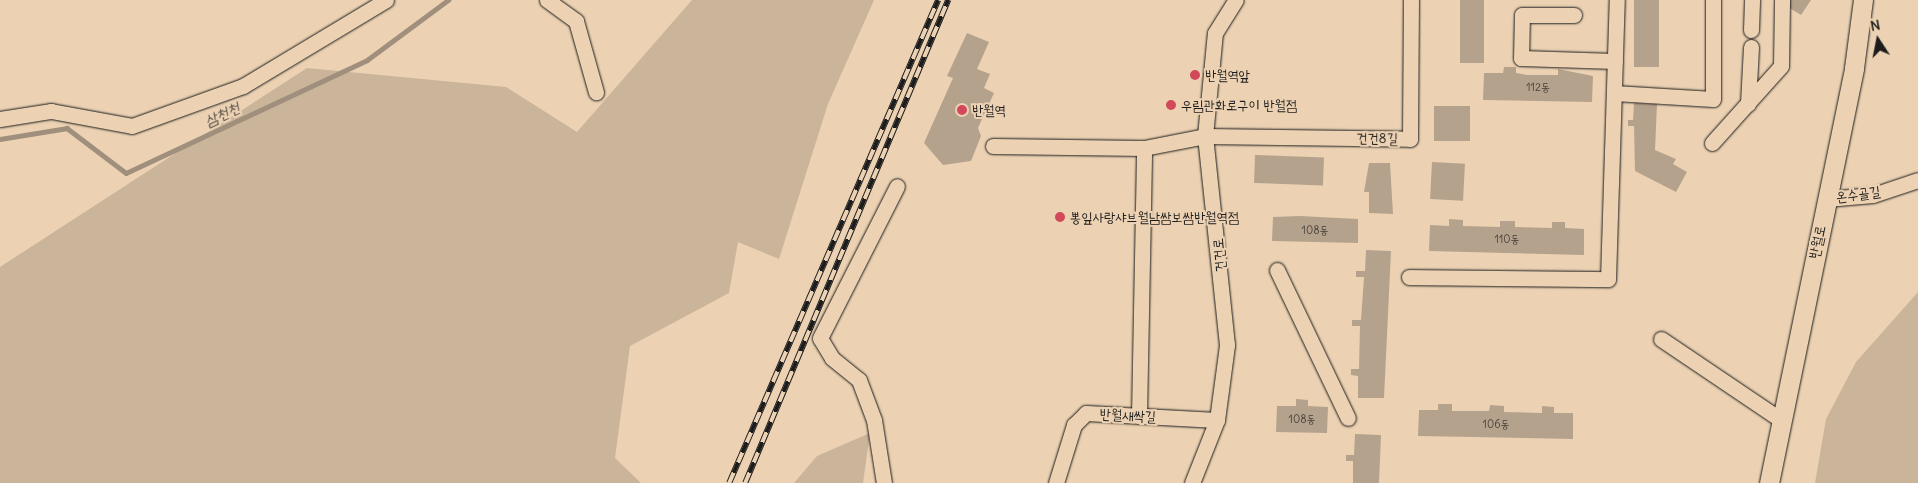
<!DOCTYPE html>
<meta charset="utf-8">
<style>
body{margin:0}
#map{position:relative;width:1918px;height:483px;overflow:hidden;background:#ecd2b3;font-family:Delius,"Poor Story",sans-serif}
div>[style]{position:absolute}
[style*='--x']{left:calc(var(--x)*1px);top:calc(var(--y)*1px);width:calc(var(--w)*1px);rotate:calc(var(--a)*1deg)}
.green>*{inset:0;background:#cab49a}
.stream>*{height:4.5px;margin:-2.25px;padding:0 2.25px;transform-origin:2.25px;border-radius:2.25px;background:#a08f7c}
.building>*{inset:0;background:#b5a28c;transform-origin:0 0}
.roads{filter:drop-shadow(0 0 1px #1c1c1c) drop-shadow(0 0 1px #1c1c1c)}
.minor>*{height:15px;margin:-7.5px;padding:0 7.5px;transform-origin:7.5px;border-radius:7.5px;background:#ecd2b3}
.major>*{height:19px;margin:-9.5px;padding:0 9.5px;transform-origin:9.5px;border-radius:9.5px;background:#ecd2b3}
.rail>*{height:5.5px;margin-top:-2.75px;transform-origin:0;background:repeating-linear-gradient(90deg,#ecd2b3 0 11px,#1c1c1c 0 22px);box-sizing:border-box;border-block:1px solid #1c1c1c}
.dots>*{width:14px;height:14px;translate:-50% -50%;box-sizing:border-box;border:2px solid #ecd2b3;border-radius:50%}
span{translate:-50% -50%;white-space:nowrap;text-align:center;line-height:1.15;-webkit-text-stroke:4px #ecd2b3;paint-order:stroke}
.number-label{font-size:11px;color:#423e38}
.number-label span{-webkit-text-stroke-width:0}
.poi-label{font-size:14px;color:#1c1c1c}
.left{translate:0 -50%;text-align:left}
.street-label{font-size:14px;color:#1c1c1c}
.water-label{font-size:15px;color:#4a443e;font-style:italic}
.north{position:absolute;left:1853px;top:15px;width:50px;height:50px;-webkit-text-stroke:4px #ecd2b3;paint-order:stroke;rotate:349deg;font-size:14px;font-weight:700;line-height:20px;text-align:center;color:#1c1c1c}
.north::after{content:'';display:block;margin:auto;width:18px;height:22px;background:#1c1c1c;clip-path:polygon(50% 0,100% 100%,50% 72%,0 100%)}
</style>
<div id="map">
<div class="green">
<div style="clip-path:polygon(692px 0,874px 0,828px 104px,779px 259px,738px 242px,729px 293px,630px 346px,615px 458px,641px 483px,0 483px,0 267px,307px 68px,506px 87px,577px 132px)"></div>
<div style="clip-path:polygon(1918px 292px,1918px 483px,1815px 483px,1826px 419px,1856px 362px)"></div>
<div style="clip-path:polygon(870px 433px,863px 483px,794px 483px,817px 456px)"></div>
</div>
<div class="stream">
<div style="--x:0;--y:139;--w:68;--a:-9.3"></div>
<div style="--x:67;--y:128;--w:74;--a:37.3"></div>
<div style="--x:126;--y:173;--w:266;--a:-25.1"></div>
<div style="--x:367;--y:60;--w:101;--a:-36.5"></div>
</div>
<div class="building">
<div style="left:1460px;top:0;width:24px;height:63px"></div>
<div style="left:1634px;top:0;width:25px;height:67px"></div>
<div style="clip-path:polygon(1786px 0,1811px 0,1801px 15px,1783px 4px)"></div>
<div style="clip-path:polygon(967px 33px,989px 42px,977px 69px,990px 74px,984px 88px,994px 93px,978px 128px,981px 136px,971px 161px,943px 165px,924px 143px,953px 78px,947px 76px)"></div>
<div style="clip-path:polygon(1504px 67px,1516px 67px,1516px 73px,1527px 75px,1558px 75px,1558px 69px,1593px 76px,1592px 102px,1483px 100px,1484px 73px,1503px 73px)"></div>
<div style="clip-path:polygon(1634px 103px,1657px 104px,1655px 150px,1676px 159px,1673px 164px,1687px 172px,1676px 192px,1635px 171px,1634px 126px,1628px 126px,1628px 120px,1633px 120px)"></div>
<div style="left:1434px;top:106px;width:36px;height:35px"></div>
<div style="left:1255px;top:155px;width:69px;height:28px;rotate:2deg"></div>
<div style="left:1432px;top:162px;width:33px;height:37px;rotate:3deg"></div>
<div style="clip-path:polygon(1369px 163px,1390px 163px,1393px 214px,1369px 213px,1369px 192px,1364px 192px)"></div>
<div style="clip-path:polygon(1300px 216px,1358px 219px,1358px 243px,1272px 241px,1273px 217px)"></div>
<div style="clip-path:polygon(1449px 219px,1463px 220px,1463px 226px,1500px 227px,1500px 221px,1515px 221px,1515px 227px,1552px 228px,1552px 222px,1565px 222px,1565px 228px,1584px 229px,1584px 255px,1429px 251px,1430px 225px,1449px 226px)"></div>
<div style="clip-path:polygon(1366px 250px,1391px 251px,1384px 398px,1358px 398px,1358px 376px,1351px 375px,1351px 369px,1359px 369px,1360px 326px,1352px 326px,1352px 320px,1361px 320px,1364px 277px,1356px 277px,1356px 271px,1365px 271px)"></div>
<div style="clip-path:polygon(1296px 399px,1308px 400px,1308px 406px,1328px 407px,1327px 433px,1276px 432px,1277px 406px,1296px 406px)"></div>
<div style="clip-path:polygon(1438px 404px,1452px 404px,1452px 411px,1489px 411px,1490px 405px,1504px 406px,1504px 412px,1542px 413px,1542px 406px,1554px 407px,1554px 413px,1573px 413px,1573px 439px,1418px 436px,1419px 410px,1438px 410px)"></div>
<div style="clip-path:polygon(1355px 434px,1381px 435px,1379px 483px,1353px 483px,1353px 461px,1346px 461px,1346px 455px,1354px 455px)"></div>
</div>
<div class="roads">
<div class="minor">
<div style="--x:547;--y:0;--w:36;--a:36"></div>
<div style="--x:576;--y:21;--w:74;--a:74.3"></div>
<div style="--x:1574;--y:15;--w:52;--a:180"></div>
<div style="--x:1522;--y:15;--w:43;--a:91.3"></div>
<div style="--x:1521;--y:58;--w:94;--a:1.8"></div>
<div style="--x:1751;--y:30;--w:30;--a:-88"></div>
<div style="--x:1614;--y:93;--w:99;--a:3.5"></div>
<div style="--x:1713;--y:99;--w:99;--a:-90"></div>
<div style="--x:1748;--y:104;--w:57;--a:-87"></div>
<div style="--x:0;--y:119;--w:52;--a:-8.9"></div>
<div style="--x:51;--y:111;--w:82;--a:10.5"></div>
<div style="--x:132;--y:126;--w:118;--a:-19.8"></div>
<div style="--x:243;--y:86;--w:167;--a:-31"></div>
<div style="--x:1712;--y:143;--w:103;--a:-48.1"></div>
<div style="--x:1781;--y:66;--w:66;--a:-89.1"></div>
<div style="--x:993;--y:146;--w:151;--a:0.8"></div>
<div style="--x:1144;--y:148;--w:62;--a:-11.1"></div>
<div style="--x:1205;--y:136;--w:205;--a:0.8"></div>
<div style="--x:1410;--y:139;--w:139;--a:-89.6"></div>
<div style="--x:1826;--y:199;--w:47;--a:-4.9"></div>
<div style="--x:1873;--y:195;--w:47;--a:-18.4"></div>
<div style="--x:1277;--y:270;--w:164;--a:64.4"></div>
<div style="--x:1409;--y:277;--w:199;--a:0.6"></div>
<div style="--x:1608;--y:279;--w:279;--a:-88.2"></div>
<div style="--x:1661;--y:339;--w:145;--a:34"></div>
<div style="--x:1139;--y:416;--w:268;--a:-88.9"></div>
<div style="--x:884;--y:483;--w:64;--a:-99"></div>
<div style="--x:874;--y:420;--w:43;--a:-110.6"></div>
<div style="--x:859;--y:380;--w:35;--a:-141"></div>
<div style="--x:832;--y:358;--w:23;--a:-121"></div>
<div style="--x:820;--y:338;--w:170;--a:-63.1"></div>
<div style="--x:1056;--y:483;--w:61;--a:-72.8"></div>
<div style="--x:1074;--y:425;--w:17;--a:-45"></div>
<div style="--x:1086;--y:413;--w:131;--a:3.1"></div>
<div style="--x:1192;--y:483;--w:68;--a:-68.4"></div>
<div style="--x:1217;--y:420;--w:76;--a:-82.4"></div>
<div style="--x:1227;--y:345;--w:210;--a:-96"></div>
<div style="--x:1205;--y:136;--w:103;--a:-84.5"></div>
<div style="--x:1215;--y:33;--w:39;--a:-58"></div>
</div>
<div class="major">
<div style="--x:1769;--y:483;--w:424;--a:-78.4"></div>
<div style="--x:1854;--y:68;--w:69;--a:-82.5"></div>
</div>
</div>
<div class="rail">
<div style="--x:729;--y:483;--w:526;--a:-66.6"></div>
<div style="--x:745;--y:483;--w:524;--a:-67.2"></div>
</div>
<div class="dots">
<div style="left:1195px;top:75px;background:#d1495b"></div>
<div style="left:1171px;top:105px;background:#d1495b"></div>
<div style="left:962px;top:110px;background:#d1495b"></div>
<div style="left:1060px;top:217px;background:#d1495b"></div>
</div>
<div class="number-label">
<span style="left:1538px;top:87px">112동</span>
<span style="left:1315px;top:230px">108동</span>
<span style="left:1507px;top:239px">110동</span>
<span style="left:1302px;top:419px">108동</span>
<span style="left:1496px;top:424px">106동</span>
</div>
<div class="poi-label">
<span class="left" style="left:1205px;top:75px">반월역앞</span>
<span class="left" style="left:1181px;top:105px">우림관화로구이 반월점</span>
<span class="left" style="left:972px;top:110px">반월역</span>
<span class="left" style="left:1070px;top:217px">뽕잎사랑샤브월남쌈보쌈반월역점</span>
</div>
<div class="street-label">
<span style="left:1377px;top:138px;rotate:1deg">건건8길</span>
<span style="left:1858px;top:194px;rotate:-8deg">온수골길</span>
<span style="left:1817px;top:242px;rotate:-78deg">반월로</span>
<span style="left:1219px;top:255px;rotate:-95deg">건건로</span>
<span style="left:1128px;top:415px;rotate:3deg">반월새싹길</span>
</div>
<div class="water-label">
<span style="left:222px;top:114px;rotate:-25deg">삼천천</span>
</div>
<div class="north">N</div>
</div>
